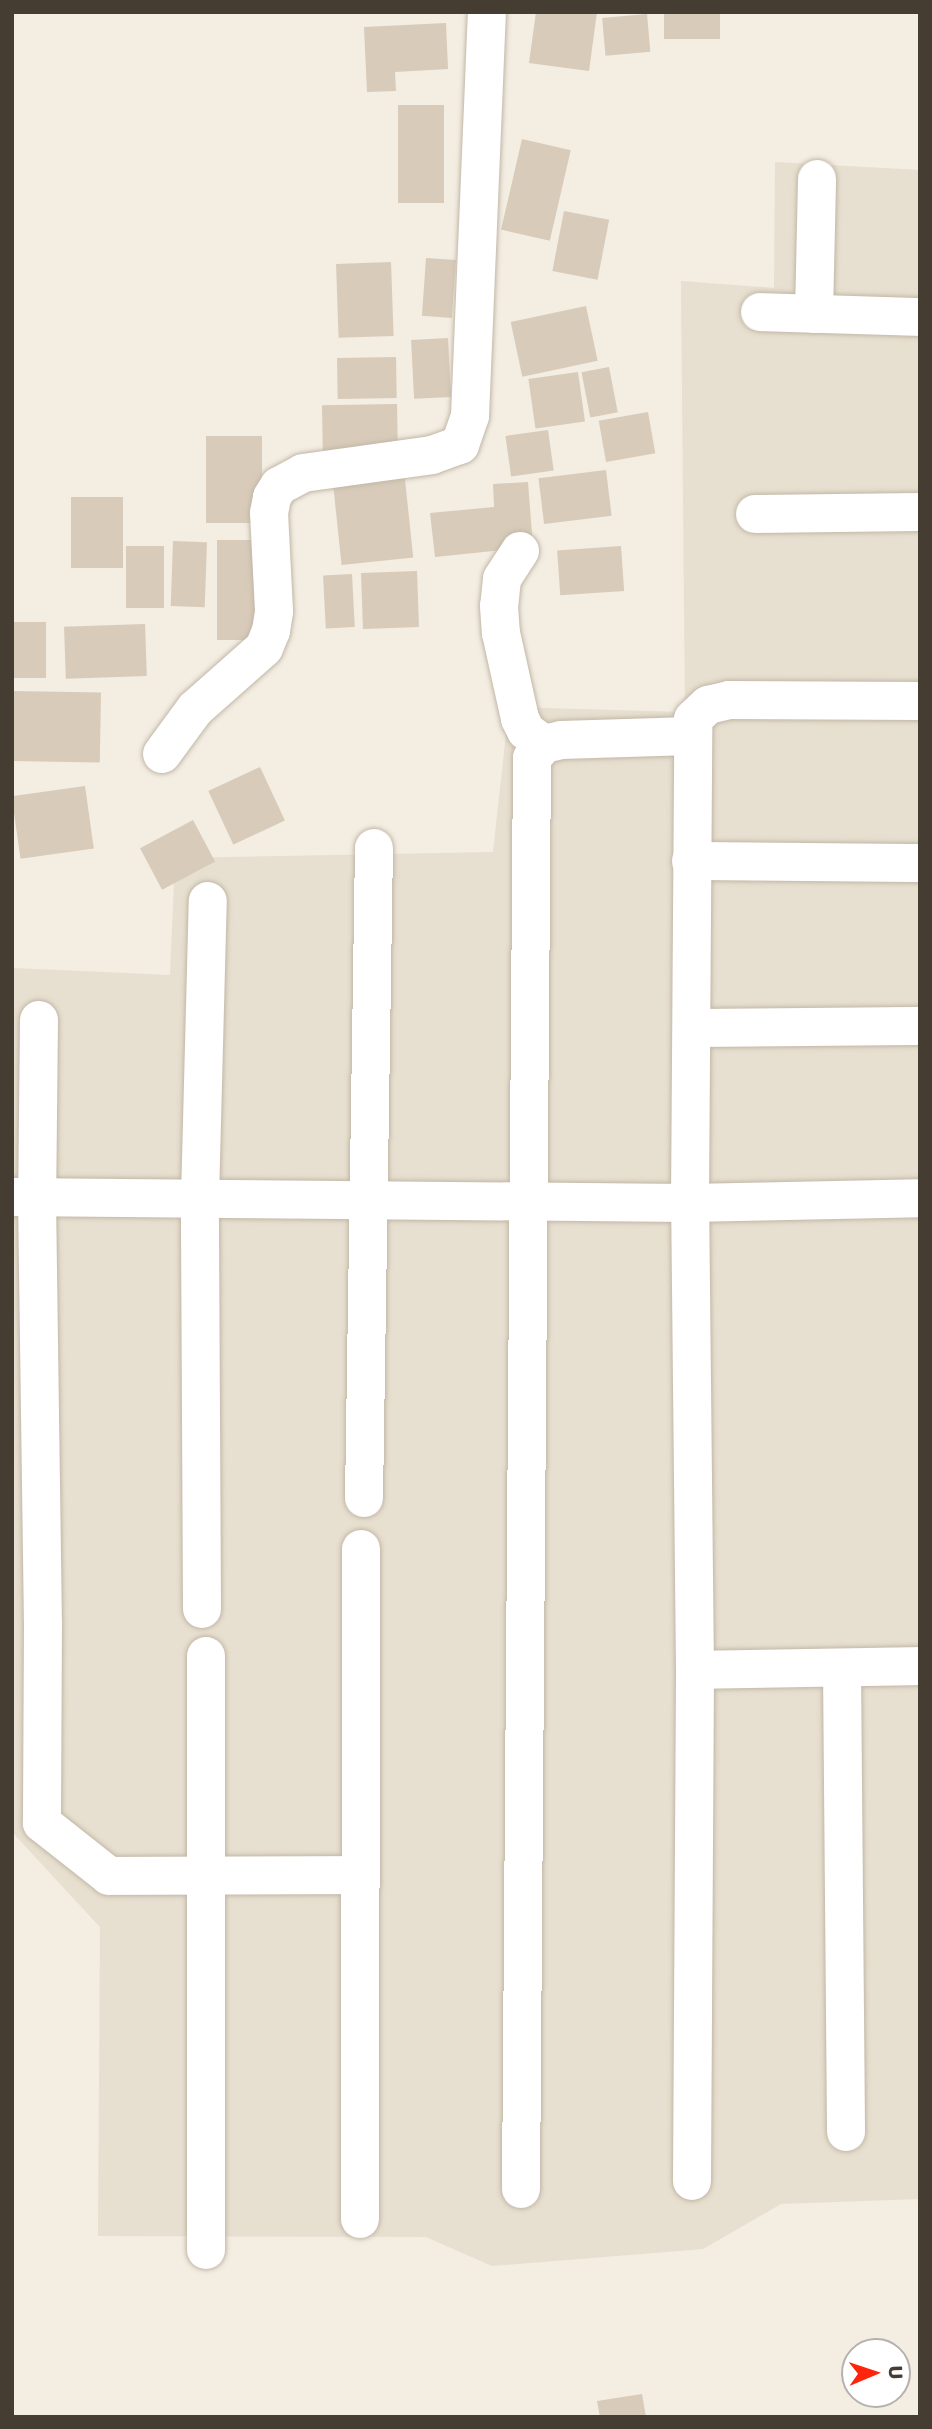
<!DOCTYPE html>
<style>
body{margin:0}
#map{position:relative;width:932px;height:2429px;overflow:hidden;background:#f3ede2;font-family:Rubik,sans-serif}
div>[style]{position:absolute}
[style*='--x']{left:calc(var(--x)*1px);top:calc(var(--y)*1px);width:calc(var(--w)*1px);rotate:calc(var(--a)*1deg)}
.residential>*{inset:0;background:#e7dfcf}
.building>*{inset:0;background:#d8cbb9;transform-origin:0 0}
.roads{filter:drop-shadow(0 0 2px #c2b7a7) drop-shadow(0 0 2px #c2b7a7)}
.minor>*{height:38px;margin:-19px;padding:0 19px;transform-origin:19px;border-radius:19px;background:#fff}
span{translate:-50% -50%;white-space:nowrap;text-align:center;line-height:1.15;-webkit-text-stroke:6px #fff;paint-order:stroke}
.frame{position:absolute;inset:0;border:14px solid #453c32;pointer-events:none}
.north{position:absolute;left:841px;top:2338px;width:70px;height:70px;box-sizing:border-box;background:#fff;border:2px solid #b5b1ad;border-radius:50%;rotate:88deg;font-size:19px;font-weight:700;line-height:28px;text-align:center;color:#453c32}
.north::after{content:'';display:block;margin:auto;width:24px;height:32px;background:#ff250d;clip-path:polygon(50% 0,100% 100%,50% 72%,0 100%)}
</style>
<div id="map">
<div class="residential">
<div style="clip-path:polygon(775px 162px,920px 170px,920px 2199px,781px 2204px,703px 2249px,492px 2266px,426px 2237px,98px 2236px,100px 1927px,12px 1832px,12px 968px,170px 975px,175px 858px,493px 852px,509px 707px,685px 712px,681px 281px,774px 288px)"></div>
</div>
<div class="building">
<div style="clip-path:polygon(536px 12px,597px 12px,589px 71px,529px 63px)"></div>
<div style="left:664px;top:12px;width:56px;height:27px"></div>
<div style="left:647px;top:14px;width:38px;height:45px;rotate:85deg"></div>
<div style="clip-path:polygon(446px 23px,448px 69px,395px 72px,396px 91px,367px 92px,364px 27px)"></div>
<div style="left:398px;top:105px;width:46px;height:98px"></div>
<div style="left:522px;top:139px;width:50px;height:93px;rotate:13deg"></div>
<div style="left:564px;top:211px;width:46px;height:61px;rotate:11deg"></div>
<div style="left:426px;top:258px;width:30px;height:58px;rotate:4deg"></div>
<div style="left:391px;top:262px;width:74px;height:55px;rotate:88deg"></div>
<div style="left:586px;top:306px;width:56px;height:77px;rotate:78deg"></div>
<div style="left:448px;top:338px;width:59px;height:37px;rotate:87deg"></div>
<div style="left:396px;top:357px;width:41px;height:59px;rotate:89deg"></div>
<div style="left:609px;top:367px;width:46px;height:28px;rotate:79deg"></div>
<div style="left:578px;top:372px;width:50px;height:50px;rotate:82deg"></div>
<div style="left:397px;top:404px;width:52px;height:75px;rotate:89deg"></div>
<div style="left:648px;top:412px;width:42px;height:50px;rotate:80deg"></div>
<div style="left:548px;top:430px;width:41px;height:43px;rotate:82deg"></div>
<div style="left:206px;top:436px;width:56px;height:87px"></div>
<div style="left:404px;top:470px;width:88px;height:72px;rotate:84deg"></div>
<div style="left:606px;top:470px;width:46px;height:68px;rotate:83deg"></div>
<div style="clip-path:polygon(528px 482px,533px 547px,435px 557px,430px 513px,494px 507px,493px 484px)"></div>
<div style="left:71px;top:497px;width:52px;height:71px"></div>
<div style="left:217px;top:540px;width:44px;height:100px"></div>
<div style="left:173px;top:541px;width:34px;height:65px;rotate:2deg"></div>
<div style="left:126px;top:546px;width:38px;height:62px"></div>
<div style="left:621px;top:546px;width:45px;height:64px;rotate:86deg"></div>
<div style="left:417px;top:571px;width:56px;height:56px;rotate:88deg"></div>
<div style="left:352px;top:574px;width:53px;height:29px;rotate:87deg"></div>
<div style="left:12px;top:622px;width:34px;height:56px"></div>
<div style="left:145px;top:624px;width:52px;height:81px;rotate:88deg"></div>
<div style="left:12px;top:691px;width:89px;height:70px;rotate:1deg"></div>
<div style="left:260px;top:767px;width:59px;height:57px;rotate:65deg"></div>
<div style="left:85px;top:786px;width:63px;height:74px;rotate:82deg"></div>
<div style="left:193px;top:820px;width:47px;height:60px;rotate:62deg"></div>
<div style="clip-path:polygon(642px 2394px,646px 2417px,600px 2417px,597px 2401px)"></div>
</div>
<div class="roads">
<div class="minor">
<div style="--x:760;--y:312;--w:160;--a:1.8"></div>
<div style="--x:814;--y:314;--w:135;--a:-88.7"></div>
<div style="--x:755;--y:514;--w:165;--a:-0.7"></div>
<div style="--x:520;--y:551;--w:33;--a:123"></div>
<div style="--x:502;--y:579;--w:27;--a:96"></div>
<div style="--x:499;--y:606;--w:27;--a:86"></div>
<div style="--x:501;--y:633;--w:88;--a:77.5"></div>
<div style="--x:520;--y:719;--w:13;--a:63"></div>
<div style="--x:526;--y:731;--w:22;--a:36"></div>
<div style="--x:162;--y:754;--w:56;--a:-53.7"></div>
<div style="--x:195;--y:709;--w:92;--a:-41.5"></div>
<div style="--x:264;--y:648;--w:18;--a:-68"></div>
<div style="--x:271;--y:631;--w:20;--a:-81"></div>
<div style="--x:274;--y:611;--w:98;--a:-92.9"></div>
<div style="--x:269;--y:513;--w:16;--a:-79"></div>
<div style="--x:272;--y:497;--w:13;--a:-58"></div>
<div style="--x:279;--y:486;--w:27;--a:-28"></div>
<div style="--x:303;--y:473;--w:130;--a:-7.9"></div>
<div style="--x:432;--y:455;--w:30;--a:-20"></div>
<div style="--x:460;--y:445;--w:31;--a:-71"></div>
<div style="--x:470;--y:416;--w:404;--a:-87.6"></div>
<div style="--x:691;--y:861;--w:229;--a:0.5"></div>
<div style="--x:39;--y:1020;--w:178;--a:90.6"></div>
<div style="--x:37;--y:1198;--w:425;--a:89.2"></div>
<div style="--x:43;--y:1623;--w:200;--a:90.3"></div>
<div style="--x:42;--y:1823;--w:85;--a:38.3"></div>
<div style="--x:109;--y:1876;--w:249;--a:-0.2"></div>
<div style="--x:692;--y:1028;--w:228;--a:-0.5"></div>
<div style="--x:12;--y:1197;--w:678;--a:0.51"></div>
<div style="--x:690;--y:1203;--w:230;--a:-1.2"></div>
<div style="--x:364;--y:1498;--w:650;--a:-89.12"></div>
<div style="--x:202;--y:1609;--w:411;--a:-90.3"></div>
<div style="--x:200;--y:1198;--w:297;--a:-88.5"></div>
<div style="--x:842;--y:1669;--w:463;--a:89.5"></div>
<div style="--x:695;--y:1670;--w:225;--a:-1"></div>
<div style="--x:692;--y:2181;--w:511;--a:-89.66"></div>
<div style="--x:695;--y:1670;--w:467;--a:-90.6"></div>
<div style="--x:690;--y:1203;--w:484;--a:-89.6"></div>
<div style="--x:693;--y:719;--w:21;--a:-43"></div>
<div style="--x:708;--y:705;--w:22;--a:-13"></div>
<div style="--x:729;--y:700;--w:191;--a:0.3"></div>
<div style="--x:521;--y:2189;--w:1431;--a:-89.56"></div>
<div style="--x:532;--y:758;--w:18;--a:-49"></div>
<div style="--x:544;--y:744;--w:17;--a:-13"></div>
<div style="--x:561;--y:740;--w:130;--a:-1.8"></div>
<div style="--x:360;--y:2219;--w:670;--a:-89.91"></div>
<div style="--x:206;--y:2250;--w:594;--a:-90"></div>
</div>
</div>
<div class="frame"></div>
<div class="north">U</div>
</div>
